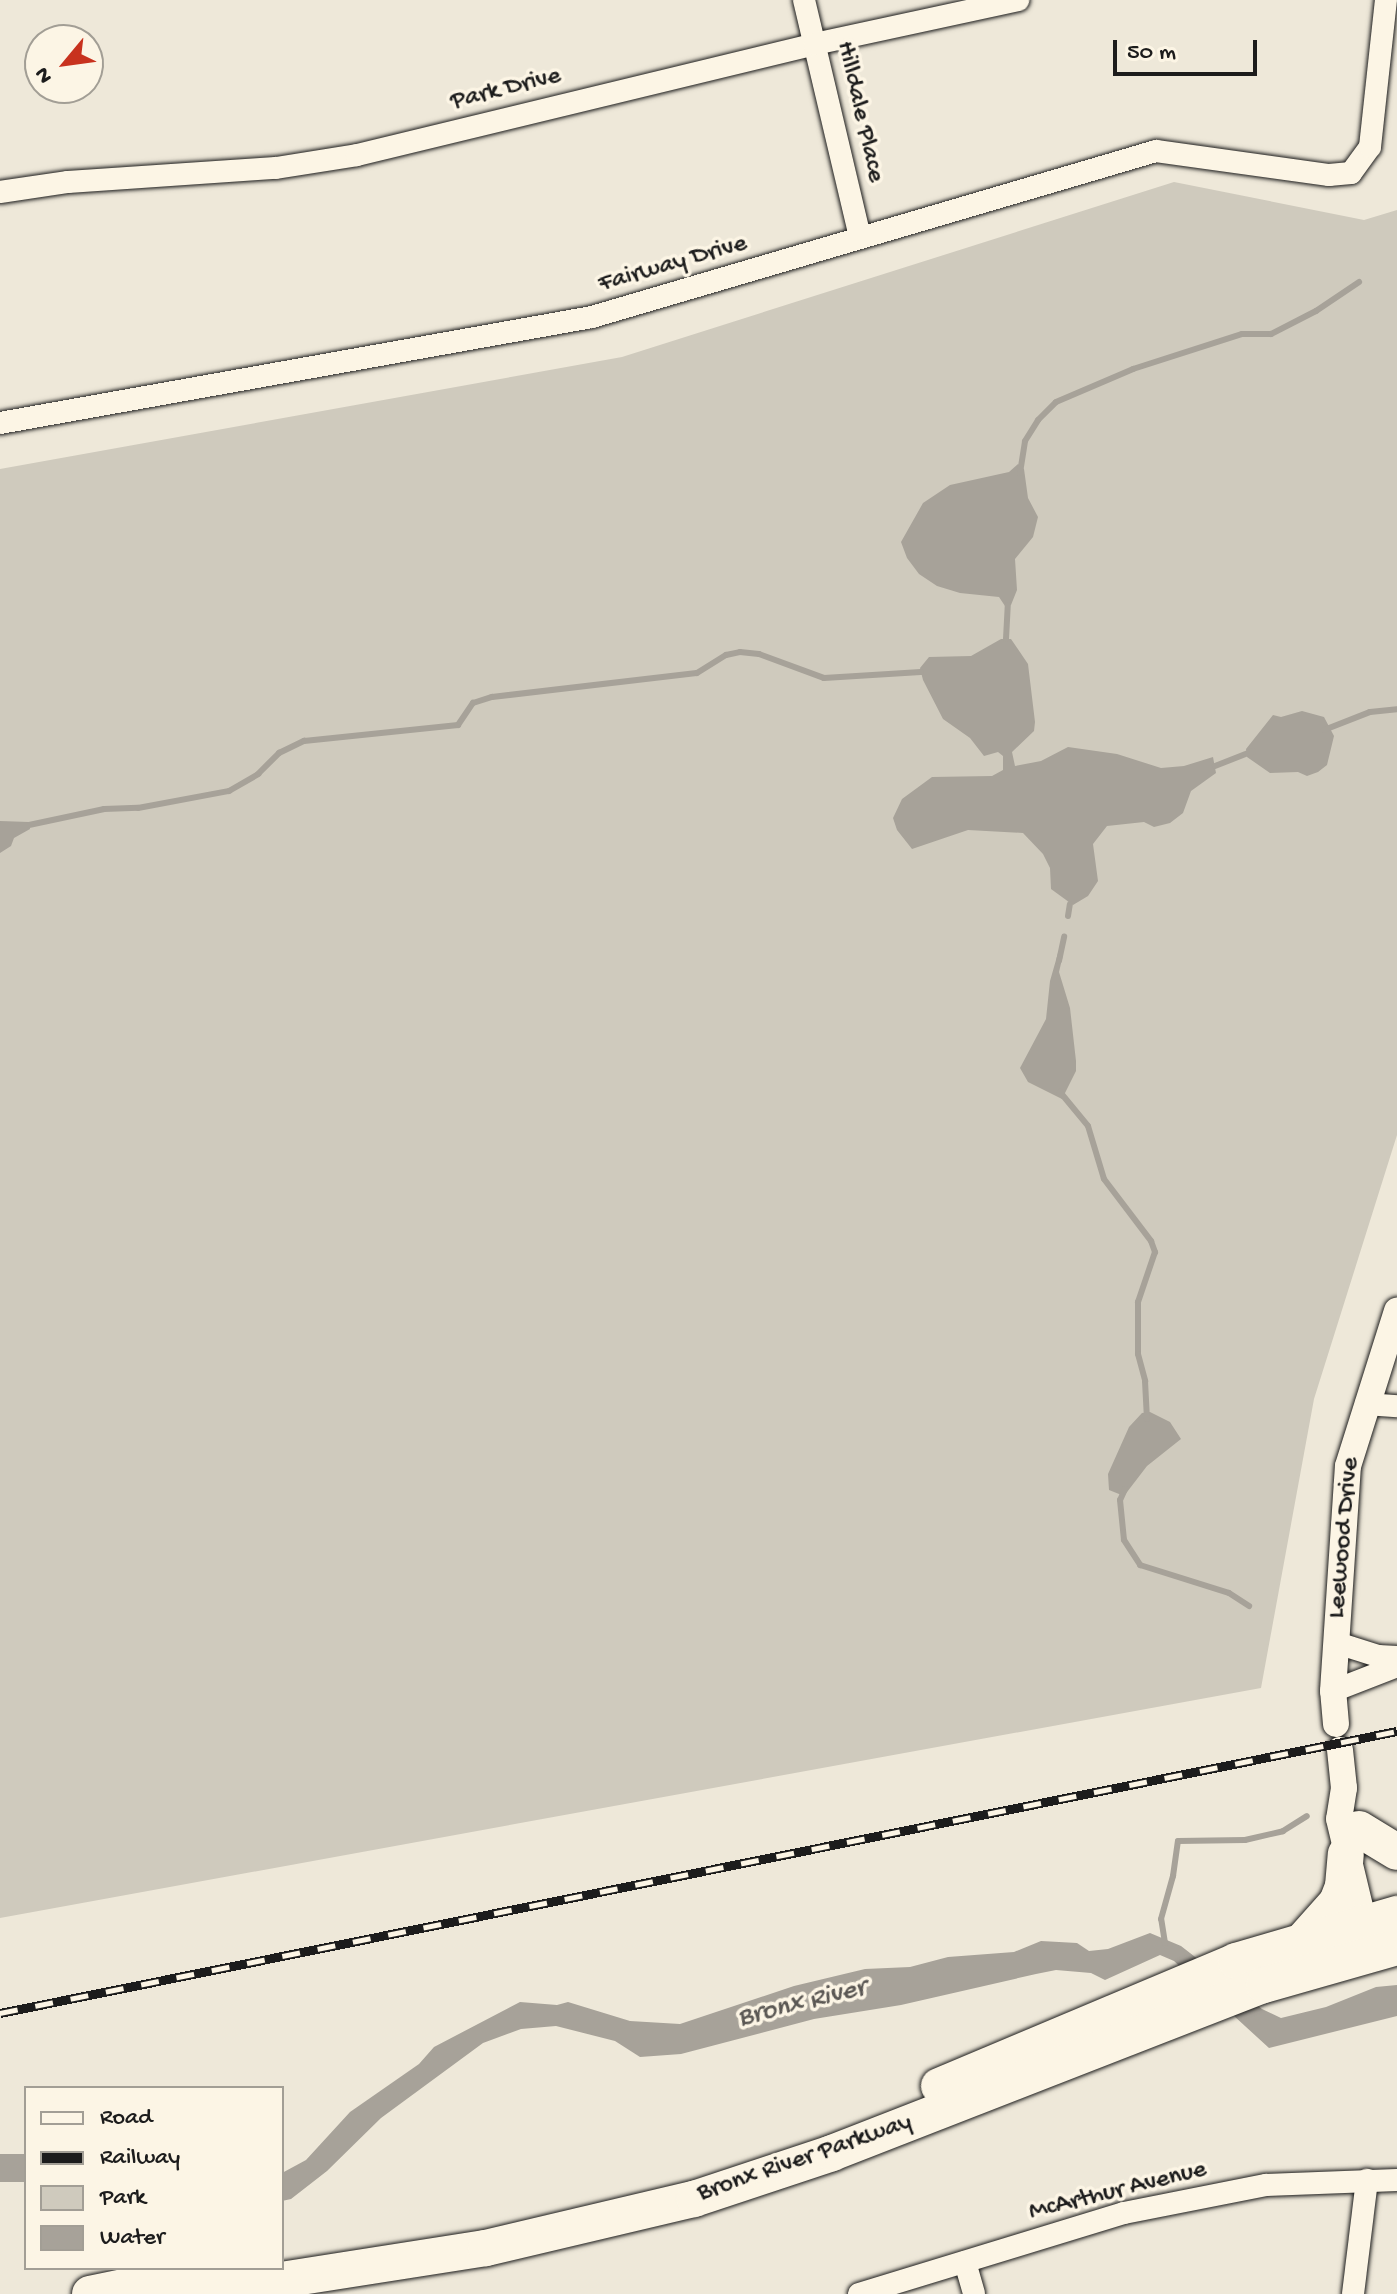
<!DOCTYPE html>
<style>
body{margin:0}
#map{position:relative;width:1397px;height:2294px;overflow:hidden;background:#eee8d9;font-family:"Gochi Hand",sans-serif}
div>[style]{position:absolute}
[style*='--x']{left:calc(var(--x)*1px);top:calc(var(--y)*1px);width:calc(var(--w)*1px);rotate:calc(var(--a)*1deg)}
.green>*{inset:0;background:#cfcabd}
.water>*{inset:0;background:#a7a299;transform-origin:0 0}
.stream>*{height:6px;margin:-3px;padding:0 3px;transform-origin:3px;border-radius:3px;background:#a7a299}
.roads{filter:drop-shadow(0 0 2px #1c1c1c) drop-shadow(0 0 2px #1c1c1c)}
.minor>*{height:22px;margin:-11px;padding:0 11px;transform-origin:11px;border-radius:11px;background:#fcf5e5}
.tertiary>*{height:26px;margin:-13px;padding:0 13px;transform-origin:13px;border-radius:13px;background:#fcf5e5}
.trunk>*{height:36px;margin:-18px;padding:0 18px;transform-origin:18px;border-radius:18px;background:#fcf5e5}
.rail>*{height:9px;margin-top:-4.5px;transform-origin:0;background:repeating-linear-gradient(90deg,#fcf5e5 0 18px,#1c1c1c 0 36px);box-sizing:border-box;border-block:2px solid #1c1c1c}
span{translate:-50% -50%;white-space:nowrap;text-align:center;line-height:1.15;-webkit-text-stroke:7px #fcf5e5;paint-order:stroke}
.street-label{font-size:26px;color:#1c1c1c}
.water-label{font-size:28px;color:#5b5854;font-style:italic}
.legend{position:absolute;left:24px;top:2086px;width:260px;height:184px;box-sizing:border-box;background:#fcf5e5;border:2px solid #a29e95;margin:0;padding:10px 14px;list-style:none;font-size:24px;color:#1c1c1c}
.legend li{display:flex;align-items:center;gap:16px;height:40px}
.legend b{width:40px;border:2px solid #a29e95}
.north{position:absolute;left:24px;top:24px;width:80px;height:80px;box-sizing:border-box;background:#fcf5e5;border:2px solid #a29e95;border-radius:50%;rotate:241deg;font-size:22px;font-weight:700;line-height:32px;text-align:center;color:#1c1c1c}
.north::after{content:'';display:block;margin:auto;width:28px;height:36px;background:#c8321e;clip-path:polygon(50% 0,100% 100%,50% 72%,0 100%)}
.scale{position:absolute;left:1113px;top:40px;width:144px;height:36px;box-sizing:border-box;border:4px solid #1c1c1c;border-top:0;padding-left:10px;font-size:24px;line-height:28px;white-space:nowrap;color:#1c1c1c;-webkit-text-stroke:6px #fcf5e5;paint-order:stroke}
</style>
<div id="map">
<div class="green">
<div style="clip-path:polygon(1174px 182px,1364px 220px,1397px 210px,1397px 1135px,1314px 1399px,1261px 1688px,0 1918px,0 469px,622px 357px)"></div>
</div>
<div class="water">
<div style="clip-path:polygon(1018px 464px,1024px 469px,1028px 498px,1038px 517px,1033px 537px,1015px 559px,1017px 590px,1011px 605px,1005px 606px,999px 597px,960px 593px,937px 586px,919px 574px,907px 558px,901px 542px,923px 503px,950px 485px,1009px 472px)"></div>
<div style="clip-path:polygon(1001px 639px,1011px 639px,1028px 664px,1035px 722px,1034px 731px,1012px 752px,1015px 766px,1041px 761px,1068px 747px,1117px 754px,1161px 768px,1184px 766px,1213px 757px,1216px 773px,1191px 791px,1183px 813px,1170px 823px,1154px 827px,1144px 822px,1107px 826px,1093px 844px,1098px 881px,1088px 896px,1073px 905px,1051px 889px,1050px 868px,1043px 854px,1023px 833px,968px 830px,912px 849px,897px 830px,893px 818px,902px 799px,932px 777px,992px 776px,1003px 770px,1003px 756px,998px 752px,984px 756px,970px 738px,943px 719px,923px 680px,920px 668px,929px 657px,971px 656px)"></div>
<div style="clip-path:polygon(1302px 711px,1324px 717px,1334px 736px,1327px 765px,1318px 772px,1307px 776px,1298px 772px,1270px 773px,1247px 757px,1246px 749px,1273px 715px,1281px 717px)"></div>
<div style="clip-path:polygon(0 821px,29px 822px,30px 829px,14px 838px,11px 846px,0 853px)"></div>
<div style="clip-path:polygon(1058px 953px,1063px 955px,1059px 972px,1070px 1008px,1076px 1061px,1076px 1071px,1062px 1099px,1028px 1082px,1020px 1068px,1046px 1019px,1050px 981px)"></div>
<div style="clip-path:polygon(1150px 1412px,1170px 1422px,1181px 1439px,1147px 1466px,1124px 1496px,1109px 1490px,1108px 1474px,1129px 1427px,1142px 1413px)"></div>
<div style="clip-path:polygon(1150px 1933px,1181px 1946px,1262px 2009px,1281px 2018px,1326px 2007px,1376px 1987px,1397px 1985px,1397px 2016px,1269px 2048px,1174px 1961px,1160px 1955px,1105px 1980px,1091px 1973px,1056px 1970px,1036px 1974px,901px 2005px,814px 2019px,681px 2054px,640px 2057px,615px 2041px,556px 2026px,521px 2029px,483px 2043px,381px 2118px,327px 2171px,291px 2199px,282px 2201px,282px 2173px,306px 2160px,350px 2112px,419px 2064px,434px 2047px,520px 2002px,557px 2005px,568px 2002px,630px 2021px,680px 2024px,794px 1986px,865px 1969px,910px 1967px,948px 1957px,1014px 1952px,1041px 1941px,1077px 1943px,1089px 1951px,1108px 1949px)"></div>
<div style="left:26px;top:2154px;width:28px;height:26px;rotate:90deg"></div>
</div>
<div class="stream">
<div style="--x:1020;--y:473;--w:32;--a:-81"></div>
<div style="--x:1025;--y:441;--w:25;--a:-58"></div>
<div style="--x:1038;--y:420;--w:25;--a:-45"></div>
<div style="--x:1056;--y:402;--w:84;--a:-23.2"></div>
<div style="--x:1133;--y:369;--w:114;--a:-17.8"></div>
<div style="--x:1242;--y:334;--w:29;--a:0"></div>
<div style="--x:1271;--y:334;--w:51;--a:-27.1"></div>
<div style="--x:1316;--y:311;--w:52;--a:-34"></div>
<div style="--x:1006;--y:639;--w:34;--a:-87"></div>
<div style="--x:1324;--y:730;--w:49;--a:-21.4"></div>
<div style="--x:1370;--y:712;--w:27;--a:-6"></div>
<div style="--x:1215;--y:766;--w:41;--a:-21.5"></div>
<div style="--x:29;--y:825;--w:77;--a:-12"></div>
<div style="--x:104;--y:809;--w:34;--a:-2"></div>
<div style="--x:138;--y:808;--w:93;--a:-10.6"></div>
<div style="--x:229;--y:791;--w:34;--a:-30"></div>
<div style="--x:258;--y:774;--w:30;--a:-45"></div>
<div style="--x:279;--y:753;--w:28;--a:-26"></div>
<div style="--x:304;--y:741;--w:155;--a:-5.9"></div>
<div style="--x:458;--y:725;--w:27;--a:-56"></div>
<div style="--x:473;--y:703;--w:20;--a:-18"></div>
<div style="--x:492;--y:697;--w:206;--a:-6.7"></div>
<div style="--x:697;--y:673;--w:34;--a:-32"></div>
<div style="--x:726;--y:655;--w:14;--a:-12"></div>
<div style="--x:740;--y:652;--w:19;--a:6"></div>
<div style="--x:759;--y:654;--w:69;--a:20.3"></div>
<div style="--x:824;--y:678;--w:97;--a:-3.5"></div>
<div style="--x:1068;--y:916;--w:12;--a:-81"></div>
<div style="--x:1059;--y:961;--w:25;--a:-78"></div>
<div style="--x:1060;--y:1092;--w:44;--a:50.5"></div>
<div style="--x:1088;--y:1126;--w:55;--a:73.2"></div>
<div style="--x:1104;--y:1179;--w:78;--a:52.8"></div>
<div style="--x:1151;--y:1241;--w:12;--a:70"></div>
<div style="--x:1155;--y:1252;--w:53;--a:108.8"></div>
<div style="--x:1138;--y:1302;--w:52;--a:90"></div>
<div style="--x:1138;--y:1354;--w:28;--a:75"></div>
<div style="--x:1145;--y:1381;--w:38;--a:87"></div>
<div style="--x:1125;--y:1489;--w:12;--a:114"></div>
<div style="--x:1120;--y:1500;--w:40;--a:84.3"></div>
<div style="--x:1124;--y:1540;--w:30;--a:57"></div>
<div style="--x:1140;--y:1565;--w:93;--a:17.5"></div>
<div style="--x:1229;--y:1593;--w:24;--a:33"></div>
<div style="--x:1165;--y:1943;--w:24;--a:-99"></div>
<div style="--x:1161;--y:1919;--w:45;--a:-74.4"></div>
<div style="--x:1173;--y:1876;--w:35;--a:-82"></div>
<div style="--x:1178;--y:1841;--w:67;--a:-0.9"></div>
<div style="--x:1245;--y:1840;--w:39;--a:-13"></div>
<div style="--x:1283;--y:1831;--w:28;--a:-32"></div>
</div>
<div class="roads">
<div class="minor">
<div style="--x:804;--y:0;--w:244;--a:76.7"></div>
<div style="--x:0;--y:192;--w:69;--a:-8.4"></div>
<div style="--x:68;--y:182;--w:208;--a:-3.9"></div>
<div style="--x:276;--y:168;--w:82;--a:-9.1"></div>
<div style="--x:357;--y:155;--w:471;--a:-13.6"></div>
<div style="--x:815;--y:44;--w:208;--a:-12.2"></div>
<div style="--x:0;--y:423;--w:601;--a:-10.15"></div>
<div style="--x:592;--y:317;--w:588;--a:-16.4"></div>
<div style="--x:1156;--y:151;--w:175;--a:7.9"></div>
<div style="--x:1329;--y:175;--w:22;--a:-5"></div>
<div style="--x:1351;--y:173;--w:32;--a:-54"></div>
<div style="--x:1370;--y:147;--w:148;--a:-83.8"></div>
<div style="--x:1366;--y:1404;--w:31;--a:4"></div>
<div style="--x:1337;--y:1643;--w:43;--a:17.6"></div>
<div style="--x:1378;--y:1656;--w:19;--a:3"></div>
<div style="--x:1333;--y:1691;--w:69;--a:-21.3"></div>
<div style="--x:965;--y:2262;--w:33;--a:74"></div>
<div style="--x:859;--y:2294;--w:277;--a:-17"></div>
<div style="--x:1124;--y:2213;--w:145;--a:-11.2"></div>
<div style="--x:1266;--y:2185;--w:131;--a:-2.2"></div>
<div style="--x:1353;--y:2294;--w:115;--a:-83"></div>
</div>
<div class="tertiary">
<div style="--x:1336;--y:1724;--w:33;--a:-95"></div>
<div style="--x:1333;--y:1691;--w:225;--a:-86.2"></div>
<div style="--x:1348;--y:1466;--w:163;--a:-72.5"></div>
<div style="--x:1340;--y:1750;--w:38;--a:84"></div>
<div style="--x:1344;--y:1788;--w:31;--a:99"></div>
<div style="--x:1339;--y:1819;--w:107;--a:76.5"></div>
<div style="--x:1364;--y:1923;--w:17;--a:62"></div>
</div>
<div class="trunk">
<div style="--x:1359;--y:1829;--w:44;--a:31.2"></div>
<div style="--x:1305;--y:1938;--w:48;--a:-48.4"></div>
<div style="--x:1337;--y:1902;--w:17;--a:-69"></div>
<div style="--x:1343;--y:1886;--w:32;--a:-85"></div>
<div style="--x:939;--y:2086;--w:322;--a:-22.8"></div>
<div style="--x:1236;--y:1961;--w:168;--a:-16.3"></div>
<div style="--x:90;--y:2294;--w:128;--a:-11.7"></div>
<div style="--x:192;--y:2294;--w:298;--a:-8.9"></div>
<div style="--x:486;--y:2248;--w:214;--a:-13.3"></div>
<div style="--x:694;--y:2199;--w:145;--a:-18.4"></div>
<div style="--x:832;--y:2153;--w:464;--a:-21.3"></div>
<div style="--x:1264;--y:1985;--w:138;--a:-15.9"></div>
</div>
</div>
<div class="rail">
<div style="--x:0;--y:2013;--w:1425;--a:-11.41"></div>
</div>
<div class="street-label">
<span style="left:506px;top:90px;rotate:-14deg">Park Drive</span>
<span style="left:859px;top:112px;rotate:77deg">Hilldale Place</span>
<span style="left:673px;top:265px;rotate:-16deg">Fairway Drive</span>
<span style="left:1345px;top:1538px;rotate:-85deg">Leewood Drive</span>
<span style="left:805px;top:2159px;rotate:-19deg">Bronx River Parkway</span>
<span style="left:1118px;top:2192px;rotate:-14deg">McArthur Avenue</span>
</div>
<div class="water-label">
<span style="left:802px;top:2004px;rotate:-14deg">Bronx River</span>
</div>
<ul class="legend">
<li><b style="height:10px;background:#fcf5e5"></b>Road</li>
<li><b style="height:10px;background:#1c1c1c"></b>Railway</li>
<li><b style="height:22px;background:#cfcabd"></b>Park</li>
<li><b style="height:22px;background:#a7a299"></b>Water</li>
</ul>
<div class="north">N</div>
<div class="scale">50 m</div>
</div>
